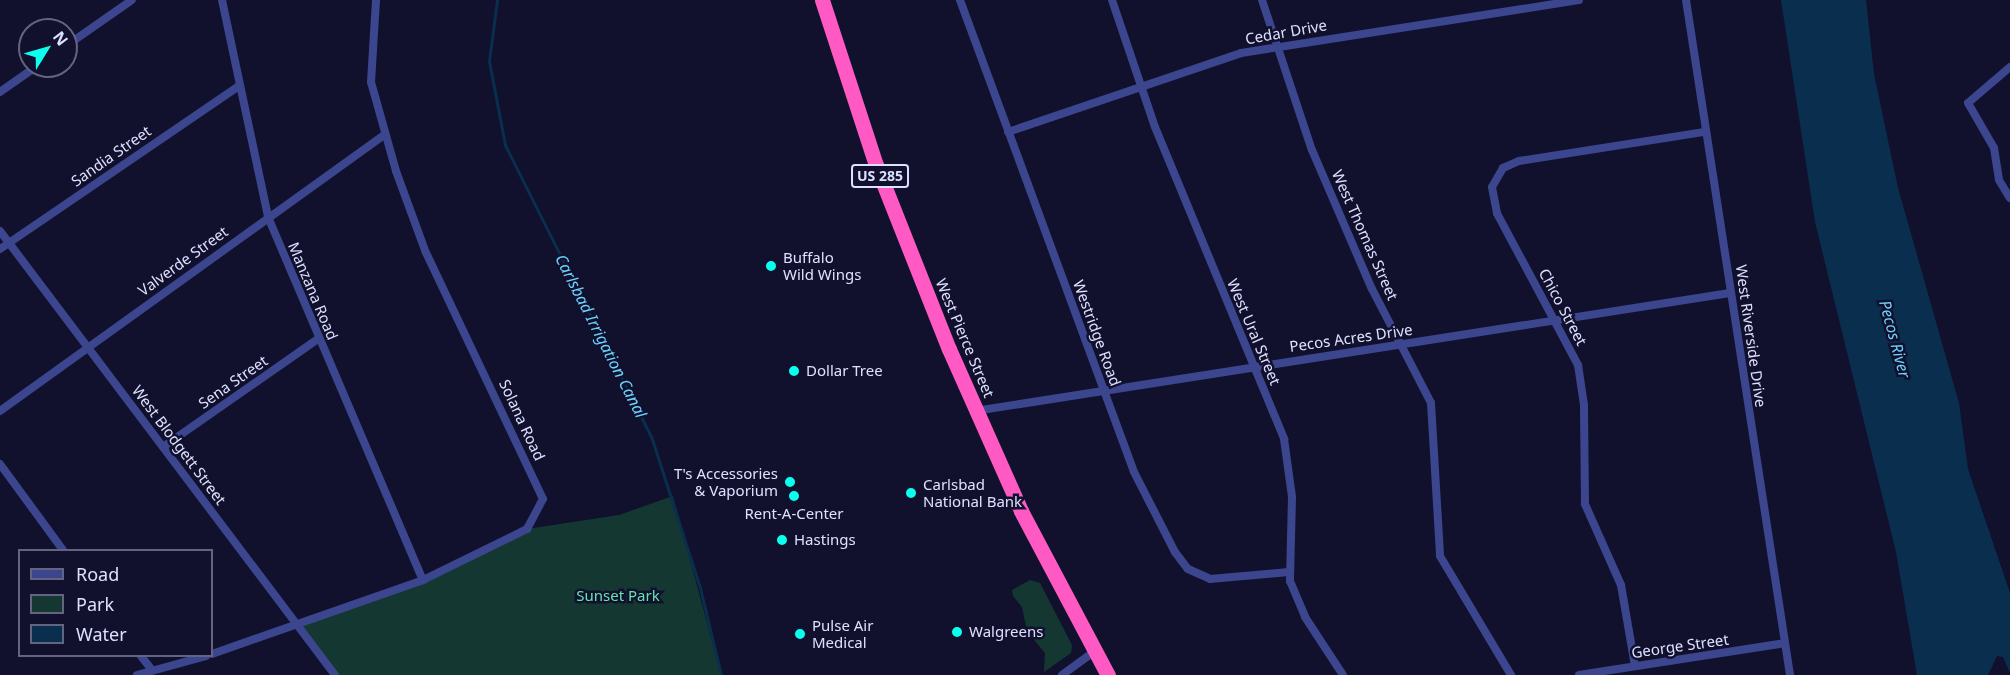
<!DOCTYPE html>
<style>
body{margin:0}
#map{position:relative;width:2010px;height:675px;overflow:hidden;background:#11112e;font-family:"Noto Sans",sans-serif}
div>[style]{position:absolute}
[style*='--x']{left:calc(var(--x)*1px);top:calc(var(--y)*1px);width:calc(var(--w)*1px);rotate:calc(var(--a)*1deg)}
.green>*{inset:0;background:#143831}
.water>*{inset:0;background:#0a2e4e}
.stream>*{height:3px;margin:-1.5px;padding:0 1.5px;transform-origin:1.5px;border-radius:1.5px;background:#0a2e4e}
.street>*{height:8px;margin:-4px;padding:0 4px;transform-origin:4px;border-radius:4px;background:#3b468e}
.highway>*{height:15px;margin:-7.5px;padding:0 7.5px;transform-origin:7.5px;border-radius:7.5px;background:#ff59c4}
.dots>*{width:16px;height:16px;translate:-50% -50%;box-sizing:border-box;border:3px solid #11112e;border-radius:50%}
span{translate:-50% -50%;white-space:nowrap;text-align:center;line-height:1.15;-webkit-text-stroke:5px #11112e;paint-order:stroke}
.shield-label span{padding:2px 4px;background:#11112e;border:2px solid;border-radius:4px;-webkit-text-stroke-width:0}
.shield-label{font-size:14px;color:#dee0ff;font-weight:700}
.street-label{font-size:15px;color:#dee0ff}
.poi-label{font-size:15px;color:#dee0ff}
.left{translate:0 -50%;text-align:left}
.right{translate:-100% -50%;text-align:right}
.park-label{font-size:15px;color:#64e5af}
.water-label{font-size:16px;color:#6cd3ff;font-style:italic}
.legend{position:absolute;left:18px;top:549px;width:195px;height:108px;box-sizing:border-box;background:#11112e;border:2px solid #636482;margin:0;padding:8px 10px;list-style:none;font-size:18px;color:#dee0ff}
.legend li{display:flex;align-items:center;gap:12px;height:30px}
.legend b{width:30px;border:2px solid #636482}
.north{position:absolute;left:18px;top:18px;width:60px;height:60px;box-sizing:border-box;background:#11112e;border:2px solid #636482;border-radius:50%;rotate:53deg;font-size:16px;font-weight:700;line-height:24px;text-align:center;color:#dee0ff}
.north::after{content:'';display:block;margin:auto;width:21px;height:27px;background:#0affef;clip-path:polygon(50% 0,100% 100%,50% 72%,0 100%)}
</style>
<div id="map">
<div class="green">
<div style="clip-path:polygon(673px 496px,721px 675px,335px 675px,298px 624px,370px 602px,527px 529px,619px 515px)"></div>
<div style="clip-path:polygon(1030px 580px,1040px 583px,1072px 645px,1071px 653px,1044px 672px,1045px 653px,1027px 631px,1022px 607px,1013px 596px,1012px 590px)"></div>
</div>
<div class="water">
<div style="clip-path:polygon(1781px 0,1866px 0,1874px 74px,1898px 188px,1959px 403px,1968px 469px,2010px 593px,2010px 673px,2003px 657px,1997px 656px,1988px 675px,1917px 675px,1896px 552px,1815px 222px)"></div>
</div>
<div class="stream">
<div style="--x:497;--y:0;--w:62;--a:97.5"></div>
<div style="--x:489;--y:61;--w:86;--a:79.2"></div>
<div style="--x:505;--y:145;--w:326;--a:63.4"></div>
<div style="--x:651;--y:436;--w:160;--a:72.1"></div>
<div style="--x:700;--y:588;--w:89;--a:76.4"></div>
</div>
<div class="street">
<div style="--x:222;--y:0;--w:222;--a:78"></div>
<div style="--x:268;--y:217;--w:395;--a:66.9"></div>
<div style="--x:960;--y:0;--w:503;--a:69.76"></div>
<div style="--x:1134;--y:472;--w:90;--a:62.9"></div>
<div style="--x:1175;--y:552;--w:21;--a:53"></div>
<div style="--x:1188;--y:569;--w:24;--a:24"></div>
<div style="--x:1210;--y:579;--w:79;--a:-5.1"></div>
<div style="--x:1112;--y:0;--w:134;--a:71.3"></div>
<div style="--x:1155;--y:127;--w:338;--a:67.5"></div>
<div style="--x:1284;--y:439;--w:59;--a:82.1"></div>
<div style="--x:1292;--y:497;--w:84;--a:91.4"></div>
<div style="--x:1290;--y:581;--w:39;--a:67"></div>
<div style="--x:1305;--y:617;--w:69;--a:56.8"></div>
<div style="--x:1262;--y:0;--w:158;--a:71.6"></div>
<div style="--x:1312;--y:150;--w:151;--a:66.7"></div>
<div style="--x:1372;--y:289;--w:128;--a:62.6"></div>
<div style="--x:1431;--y:403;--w:153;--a:86.6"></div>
<div style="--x:1440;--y:556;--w:139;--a:59.2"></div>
<div style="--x:1686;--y:0;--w:683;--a:81.24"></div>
<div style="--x:66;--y:46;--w:80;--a:-34.9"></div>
<div style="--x:2010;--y:67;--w:55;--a:139.4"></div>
<div style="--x:1968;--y:103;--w:52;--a:60"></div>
<div style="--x:1994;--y:148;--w:32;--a:81"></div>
<div style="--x:1999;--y:180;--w:21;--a:59"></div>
<div style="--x:0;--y:92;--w:45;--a:-35.1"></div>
<div style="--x:1008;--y:132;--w:246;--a:-18.7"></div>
<div style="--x:1241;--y:53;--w:342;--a:-8.9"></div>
<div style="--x:0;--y:231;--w:556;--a:52.97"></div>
<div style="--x:0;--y:249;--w:289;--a:-34.3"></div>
<div style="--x:0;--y:411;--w:473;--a:-35.7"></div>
<div style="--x:975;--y:411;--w:764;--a:-8.88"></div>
<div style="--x:163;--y:447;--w:189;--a:-34.9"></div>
<div style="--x:0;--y:464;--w:107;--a:53.8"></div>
<div style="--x:212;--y:654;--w:224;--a:-19.3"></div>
<div style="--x:423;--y:580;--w:116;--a:-26.1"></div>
<div style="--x:527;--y:529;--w:34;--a:-62"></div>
<div style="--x:543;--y:499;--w:272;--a:-115.4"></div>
<div style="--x:426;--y:253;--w:87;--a:-110.1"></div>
<div style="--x:396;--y:171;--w:92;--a:-105.7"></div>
<div style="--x:371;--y:82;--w:82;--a:-86.5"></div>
<div style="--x:141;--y:656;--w:18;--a:52"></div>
<div style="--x:1635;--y:666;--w:82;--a:-99.8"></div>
<div style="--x:1621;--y:585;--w:89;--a:-114"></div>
<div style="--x:1585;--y:504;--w:99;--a:-90.6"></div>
<div style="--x:1584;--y:405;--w:40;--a:-98.5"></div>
<div style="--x:1578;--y:365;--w:172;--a:-118.1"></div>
<div style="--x:1497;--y:213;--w:26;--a:-101"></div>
<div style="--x:1492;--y:187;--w:22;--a:-60"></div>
<div style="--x:1503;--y:168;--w:17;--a:-24"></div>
<div style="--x:1519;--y:161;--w:188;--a:-8.9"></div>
<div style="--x:137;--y:675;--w:72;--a:-15.4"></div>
<div style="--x:1062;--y:675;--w:39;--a:-36"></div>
<div style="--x:1579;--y:675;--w:208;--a:-8.8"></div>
</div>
<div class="highway">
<div style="--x:822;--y:0;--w:174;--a:71.9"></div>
<div style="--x:876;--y:165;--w:198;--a:68.4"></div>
<div style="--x:949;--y:349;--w:177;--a:66"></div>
<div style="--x:1021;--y:511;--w:186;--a:62.1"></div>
</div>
<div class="dots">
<div style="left:771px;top:266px;background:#0affef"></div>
<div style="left:794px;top:371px;background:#0affef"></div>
<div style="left:790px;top:482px;background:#0affef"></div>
<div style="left:911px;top:493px;background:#0affef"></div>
<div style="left:794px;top:496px;background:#0affef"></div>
<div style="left:782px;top:540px;background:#0affef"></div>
<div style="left:957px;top:632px;background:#0affef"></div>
<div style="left:800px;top:634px;background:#0affef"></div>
</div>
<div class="shield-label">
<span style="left:880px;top:176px">US 285</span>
</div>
<div class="street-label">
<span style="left:1286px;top:32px;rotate:-10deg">Cedar Drive</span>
<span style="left:111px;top:156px;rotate:-35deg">Sandia Street</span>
<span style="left:1365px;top:235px;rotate:66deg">West Thomas Street</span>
<span style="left:183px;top:261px;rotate:-36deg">Valverde Street</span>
<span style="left:313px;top:291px;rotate:67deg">Manzana Road</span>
<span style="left:1563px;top:307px;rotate:62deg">Chico Street</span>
<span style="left:1254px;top:332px;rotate:67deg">West Ural Street</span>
<span style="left:1097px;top:333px;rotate:70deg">Westridge Road</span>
<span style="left:1751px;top:336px;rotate:82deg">West Riverside Drive</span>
<span style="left:965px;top:338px;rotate:67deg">West Pierce Street</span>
<span style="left:1351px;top:338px;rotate:-8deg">Pecos Acres Drive</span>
<span style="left:233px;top:382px;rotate:-35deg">Sena Street</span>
<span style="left:522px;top:420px;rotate:65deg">Solana Road</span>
<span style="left:179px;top:445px;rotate:53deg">West Blodgett Street</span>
<span style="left:1680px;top:646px;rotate:-8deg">George Street</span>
</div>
<div class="poi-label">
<span class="left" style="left:783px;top:266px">Buffalo<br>Wild Wings</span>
<span class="left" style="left:806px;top:371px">Dollar Tree</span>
<span class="right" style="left:778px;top:482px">T's Accessories<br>&amp; Vaporium</span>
<span class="left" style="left:923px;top:493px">Carlsbad<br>National Bank</span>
<span style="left:794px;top:514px">Rent-A-Center</span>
<span class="left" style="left:794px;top:540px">Hastings</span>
<span class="left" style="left:812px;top:634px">Pulse Air<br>Medical</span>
<span class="left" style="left:969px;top:632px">Walgreens</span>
</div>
<div class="park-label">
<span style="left:618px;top:596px">Sunset Park</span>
</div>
<div class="water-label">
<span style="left:601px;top:336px;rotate:63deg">Carlsbad Irrigation Canal</span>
<span style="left:1895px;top:339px;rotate:75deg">Pecos River</span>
</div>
<ul class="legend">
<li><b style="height:8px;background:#3b468e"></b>Road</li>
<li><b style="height:16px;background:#143831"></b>Park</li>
<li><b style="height:16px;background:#0a2e4e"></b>Water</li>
</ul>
<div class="north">N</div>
</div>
